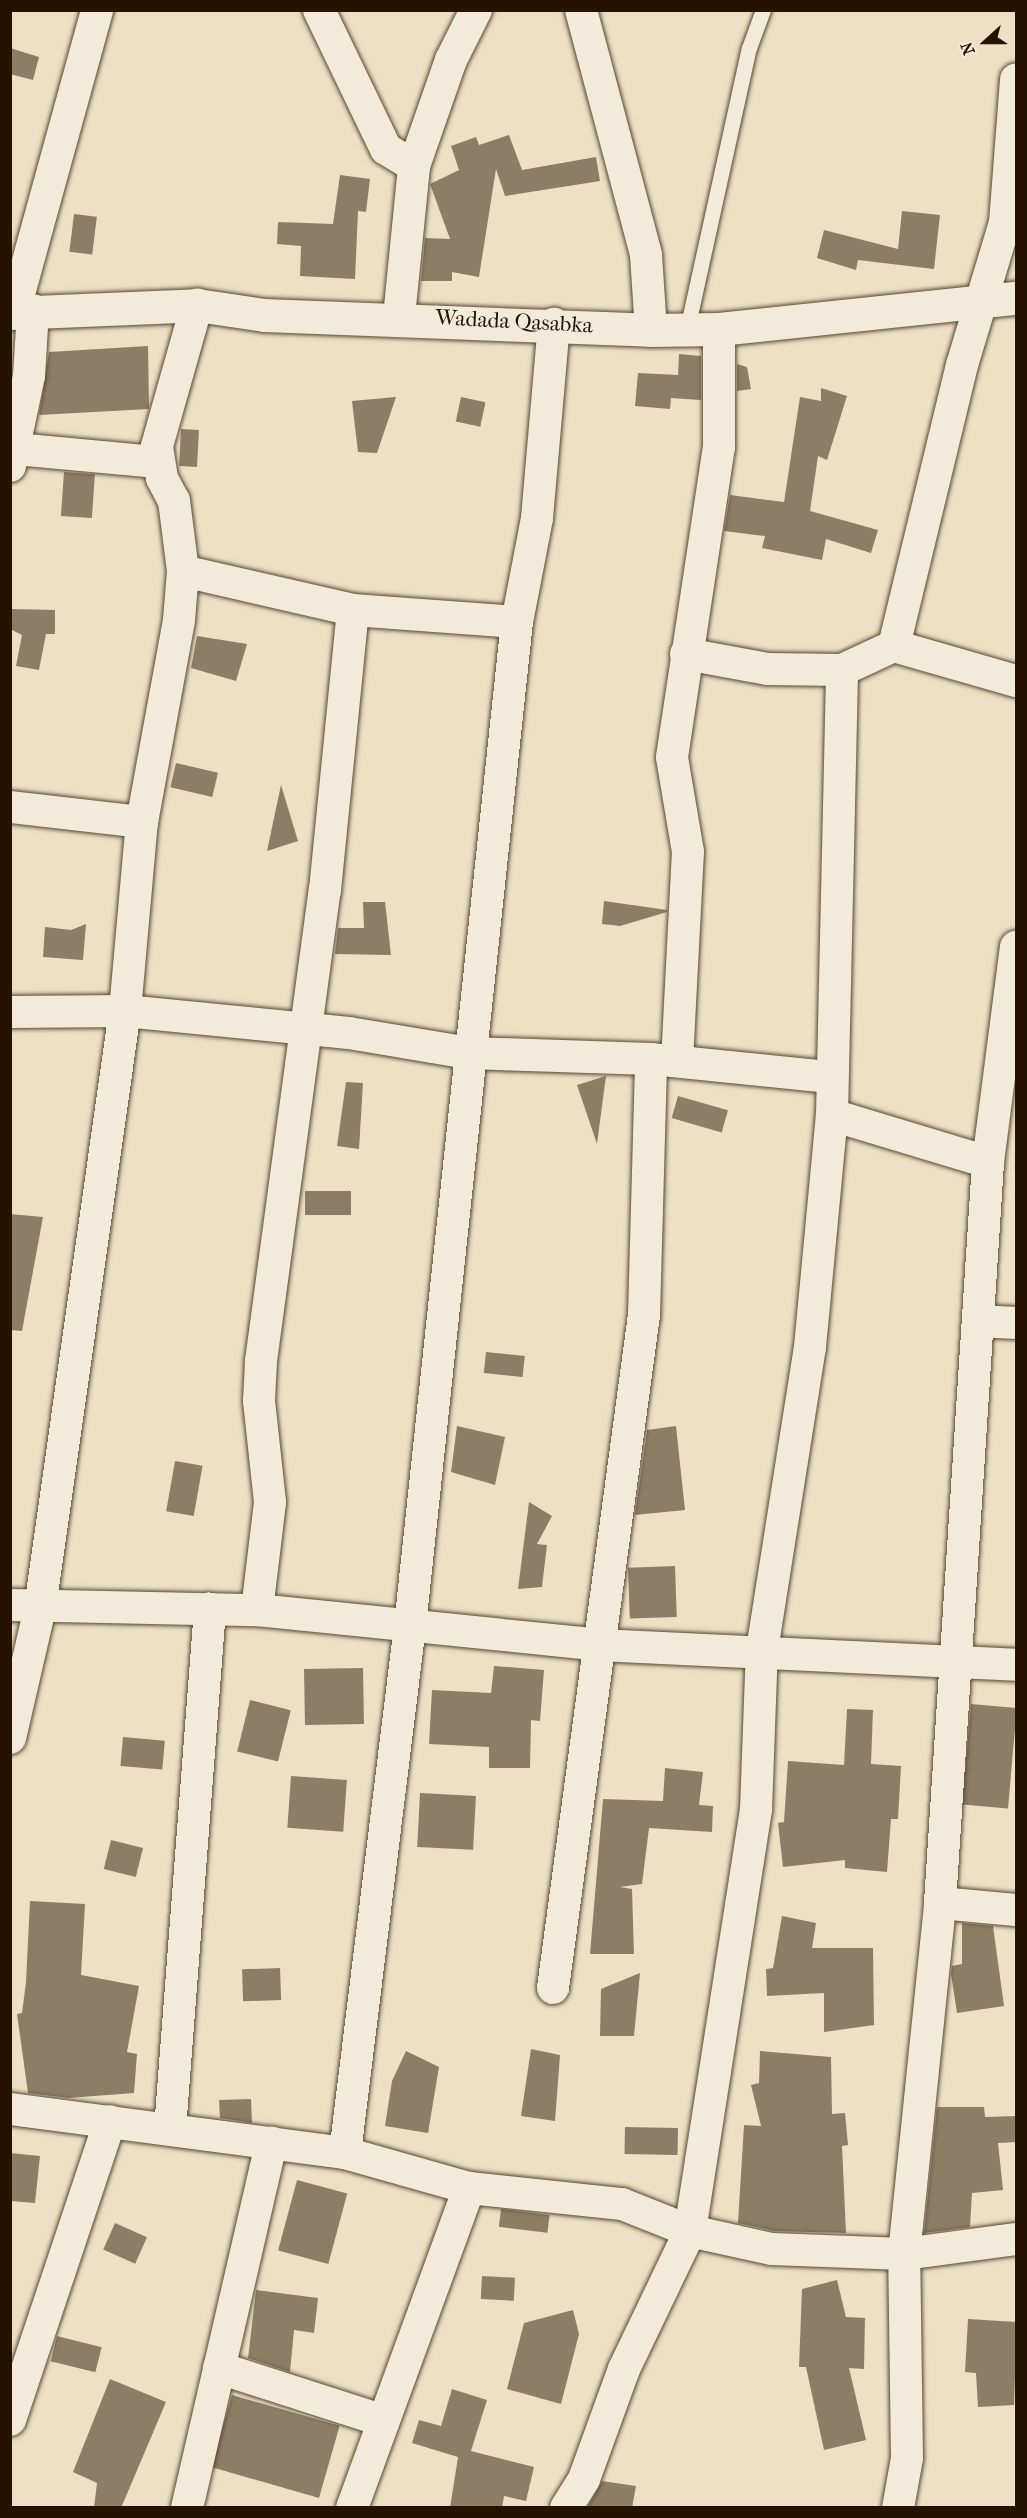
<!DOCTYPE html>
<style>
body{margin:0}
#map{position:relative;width:1027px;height:2518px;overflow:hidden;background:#ede0c4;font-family:"IM FELL French Canon",serif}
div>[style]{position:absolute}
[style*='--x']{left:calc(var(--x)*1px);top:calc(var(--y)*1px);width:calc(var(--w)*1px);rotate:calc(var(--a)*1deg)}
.building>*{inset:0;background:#8d7d66;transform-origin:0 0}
.roads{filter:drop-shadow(0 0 2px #574632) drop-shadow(0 0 2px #574632)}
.service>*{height:15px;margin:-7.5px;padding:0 7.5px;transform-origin:7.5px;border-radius:7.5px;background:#f3ebd9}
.minor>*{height:32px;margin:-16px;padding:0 16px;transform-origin:16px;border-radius:16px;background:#f3ebd9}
.tertiary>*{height:33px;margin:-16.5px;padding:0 16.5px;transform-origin:16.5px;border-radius:16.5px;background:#f3ebd9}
span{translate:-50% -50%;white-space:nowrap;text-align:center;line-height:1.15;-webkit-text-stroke:6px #f3ebd9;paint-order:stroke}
.street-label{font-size:22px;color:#251201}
.frame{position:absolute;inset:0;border:12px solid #251201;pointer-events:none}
.north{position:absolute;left:955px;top:12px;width:60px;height:60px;-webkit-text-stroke:4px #f3ebd9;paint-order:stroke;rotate:249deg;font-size:16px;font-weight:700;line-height:24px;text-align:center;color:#251201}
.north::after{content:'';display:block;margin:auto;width:21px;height:27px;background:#251201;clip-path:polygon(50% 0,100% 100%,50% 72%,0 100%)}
</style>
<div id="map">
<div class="building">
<div style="clip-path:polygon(10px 48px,39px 57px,33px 80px,10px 74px)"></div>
<div style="clip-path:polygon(509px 135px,522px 170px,596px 157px,600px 181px,505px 196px,496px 169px,479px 277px,452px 272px,452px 281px,421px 281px,425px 238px,450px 239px,430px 184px,459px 170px,451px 146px,476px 137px,479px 145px)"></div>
<div style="clip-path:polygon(340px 175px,370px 179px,366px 212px,358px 211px,355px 279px,300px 276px,301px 246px,277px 244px,278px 222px,333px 224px)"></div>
<div style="clip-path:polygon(902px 211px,940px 215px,934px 269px,858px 260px,856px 270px,817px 258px,824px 230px,898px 249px)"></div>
<div style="left:74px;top:214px;width:23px;height:38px;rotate:7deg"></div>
<div style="clip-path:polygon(148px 346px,149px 409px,39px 415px,49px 352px)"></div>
<div style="clip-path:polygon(679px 354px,701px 356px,701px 400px,671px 398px,670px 409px,635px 406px,638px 373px,678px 375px)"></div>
<div style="clip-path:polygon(737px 364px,747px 367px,751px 389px,737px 391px)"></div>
<div style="clip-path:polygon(821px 388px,847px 396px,827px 460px,818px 456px,810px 511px,878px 530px,871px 553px,826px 539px,822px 560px,762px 548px,765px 536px,724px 531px,730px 495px,784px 502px,800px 397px,821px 401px)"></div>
<div style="clip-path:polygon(396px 397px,377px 453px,358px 452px,352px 401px)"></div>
<div style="left:461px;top:397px;width:25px;height:25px;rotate:12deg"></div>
<div style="left:181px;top:429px;width:18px;height:37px;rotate:3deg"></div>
<div style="left:64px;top:472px;width:31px;height:44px;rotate:4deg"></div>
<div style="clip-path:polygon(10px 609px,55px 610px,55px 634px,46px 634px,39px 670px,16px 666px,22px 635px,10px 629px)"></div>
<div style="clip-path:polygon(197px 636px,247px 644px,236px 681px,191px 668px)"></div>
<div style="left:176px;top:763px;width:43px;height:25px;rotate:13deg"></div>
<div style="clip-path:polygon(281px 785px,298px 841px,267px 851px)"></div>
<div style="clip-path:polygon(604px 901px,667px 910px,667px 912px,620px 926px,602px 924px)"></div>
<div style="clip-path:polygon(363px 902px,385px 902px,391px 955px,335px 954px,338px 928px,364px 928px)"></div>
<div style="clip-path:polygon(86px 924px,83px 960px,43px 957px,45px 927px,71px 930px)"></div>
<div style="clip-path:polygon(606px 1076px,597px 1144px,577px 1085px)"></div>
<div style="clip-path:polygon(346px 1082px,363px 1083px,359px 1149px,337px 1146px)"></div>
<div style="left:678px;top:1096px;width:52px;height:23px;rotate:16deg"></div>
<div style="left:351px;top:1191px;width:24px;height:46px;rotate:90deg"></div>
<div style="clip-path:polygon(10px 1214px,43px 1217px,22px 1331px,10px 1330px)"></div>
<div style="left:486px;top:1352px;width:39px;height:21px;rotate:6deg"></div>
<div style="clip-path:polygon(457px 1426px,505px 1437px,495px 1485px,451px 1472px)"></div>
<div style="clip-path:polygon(676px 1426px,685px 1510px,635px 1515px,647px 1430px)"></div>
<div style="left:175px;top:1461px;width:28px;height:51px;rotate:10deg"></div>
<div style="clip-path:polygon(529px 1502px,552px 1516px,537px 1544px,547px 1545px,542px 1587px,518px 1589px)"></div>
<div style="left:675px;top:1566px;width:51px;height:47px;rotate:88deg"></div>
<div style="clip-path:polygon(494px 1666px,544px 1670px,540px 1721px,531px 1720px,530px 1768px,489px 1768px,489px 1747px,429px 1744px,432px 1690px,491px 1693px)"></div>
<div style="left:363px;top:1668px;width:56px;height:59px;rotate:89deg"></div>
<div style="left:250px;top:1700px;width:42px;height:53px;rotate:14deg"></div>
<div style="left:971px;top:1704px;width:46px;height:101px;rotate:5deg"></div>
<div style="clip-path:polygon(847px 1709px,873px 1710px,871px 1764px,901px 1766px,898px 1819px,891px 1819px,887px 1872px,845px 1868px,845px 1860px,783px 1867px,778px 1823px,784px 1822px,788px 1761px,844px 1765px)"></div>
<div style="left:123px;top:1737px;width:42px;height:29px;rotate:5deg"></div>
<div style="clip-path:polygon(665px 1768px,703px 1772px,699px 1805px,713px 1806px,712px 1832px,649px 1828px,642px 1884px,620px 1887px,632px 1889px,634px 1954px,590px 1954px,603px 1799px,663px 1801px)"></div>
<div style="left:291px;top:1776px;width:56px;height:52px;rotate:4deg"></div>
<div style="left:420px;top:1793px;width:56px;height:54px;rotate:3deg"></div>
<div style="left:111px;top:1840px;width:33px;height:30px;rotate:14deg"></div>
<div style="clip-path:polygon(30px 1901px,85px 1904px,81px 1975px,139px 1986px,127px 2052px,137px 2054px,134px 2093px,68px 2098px,28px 2093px,17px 2014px,22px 2013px,26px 1982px)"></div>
<div style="clip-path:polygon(782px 1916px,816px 1923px,812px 1948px,873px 1948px,874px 2025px,824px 2032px,824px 1993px,767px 1996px,766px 1969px,773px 1968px)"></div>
<div style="clip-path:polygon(962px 1923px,993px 1926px,1004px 2006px,957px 2013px,951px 1974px,952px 1966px,962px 1964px)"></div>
<div style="left:280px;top:1968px;width:32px;height:38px;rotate:88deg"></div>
<div style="clip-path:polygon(640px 1973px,634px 2036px,600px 2036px,601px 1989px)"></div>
<div style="clip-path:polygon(531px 2049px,560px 2055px,555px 2121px,521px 2116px)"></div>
<div style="clip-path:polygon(406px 2051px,439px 2067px,428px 2133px,385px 2126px,392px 2081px)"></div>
<div style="clip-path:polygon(760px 2051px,831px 2057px,832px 2114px,845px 2113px,848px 2145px,842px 2146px,846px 2233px,774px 2231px,738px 2223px,744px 2125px,761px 2126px,751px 2085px,759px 2083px)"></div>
<div style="clip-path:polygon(251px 2099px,252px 2123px,220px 2118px,219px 2100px)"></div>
<div style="clip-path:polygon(937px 2107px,984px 2107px,985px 2117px,1017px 2116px,1017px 2142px,998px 2143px,1003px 2190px,972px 2193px,970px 2227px,924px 2233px)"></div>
<div style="left:625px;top:2127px;width:53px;height:27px;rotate:1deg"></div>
<div style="clip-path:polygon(10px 2153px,40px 2156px,35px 2203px,10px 2201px)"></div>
<div style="left:297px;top:2180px;width:52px;height:73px;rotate:15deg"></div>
<div style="left:501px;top:2209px;width:49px;height:18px;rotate:7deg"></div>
<div style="left:115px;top:2223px;width:35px;height:29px;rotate:24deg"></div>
<div style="left:482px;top:2276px;width:33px;height:23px;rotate:3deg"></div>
<div style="clip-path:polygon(837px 2280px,846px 2317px,865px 2318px,864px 2369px,849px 2368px,866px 2440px,824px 2450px,806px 2367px,799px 2367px,802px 2289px)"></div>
<div style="clip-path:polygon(256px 2290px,318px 2298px,314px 2333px,294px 2330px,290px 2372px,248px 2358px)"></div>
<div style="clip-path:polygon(573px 2310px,579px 2334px,561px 2404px,507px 2389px,524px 2323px)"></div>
<div style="clip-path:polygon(968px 2319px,1017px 2322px,1014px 2405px,978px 2407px,976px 2373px,965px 2372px)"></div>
<div style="left:57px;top:2336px;width:46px;height:26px;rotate:14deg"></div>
<div style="clip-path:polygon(110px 2379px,166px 2402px,121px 2508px,94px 2508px,97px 2483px,73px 2472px)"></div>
<div style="clip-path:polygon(452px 2389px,487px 2400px,471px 2451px,534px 2467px,526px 2501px,504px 2496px,502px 2508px,450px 2508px,458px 2457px,412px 2443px,419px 2420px,441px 2426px)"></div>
<div style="left:232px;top:2395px;width:112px;height:75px;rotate:16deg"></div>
<div style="clip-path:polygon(602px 2481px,636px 2486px,632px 2508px,587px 2508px)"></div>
</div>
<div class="roads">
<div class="service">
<div style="--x:687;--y:329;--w:288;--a:-77.6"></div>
<div style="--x:749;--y:48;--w:40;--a:-69.8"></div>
</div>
<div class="minor">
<div style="--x:319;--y:10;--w:154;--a:64.3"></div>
<div style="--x:386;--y:149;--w:33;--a:31"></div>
<div style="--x:581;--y:10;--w:253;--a:75.1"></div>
<div style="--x:646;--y:255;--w:75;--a:86.2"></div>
<div style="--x:14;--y:312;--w:313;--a:-74.6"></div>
<div style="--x:399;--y:317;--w:152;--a:-84.3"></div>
<div style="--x:414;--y:166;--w:112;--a:-70.8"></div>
<div style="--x:451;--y:60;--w:56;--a:-63.4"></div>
<div style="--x:16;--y:449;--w:142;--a:5.3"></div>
<div style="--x:10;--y:466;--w:92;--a:-78.1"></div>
<div style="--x:29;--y:376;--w:66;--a:-86.5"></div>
<div style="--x:183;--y:571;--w:174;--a:12.9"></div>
<div style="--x:353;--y:610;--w:164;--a:4.2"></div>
<div style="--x:894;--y:646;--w:289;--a:-76.4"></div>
<div style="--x:962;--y:365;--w:148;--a:-73.2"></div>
<div style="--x:1005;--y:223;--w:144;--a:-85.6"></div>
<div style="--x:686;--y:654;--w:83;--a:10.4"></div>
<div style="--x:768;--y:669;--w:74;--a:0.8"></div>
<div style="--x:842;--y:670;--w:57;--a:-24.8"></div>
<div style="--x:894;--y:646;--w:127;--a:16"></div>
<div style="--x:10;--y:807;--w:133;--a:6.5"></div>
<div style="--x:10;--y:1012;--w:115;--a:-0.5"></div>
<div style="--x:125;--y:1011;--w:225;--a:5.6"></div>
<div style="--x:349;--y:1033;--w:122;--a:9.5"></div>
<div style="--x:469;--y:1053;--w:182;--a:1.9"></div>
<div style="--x:651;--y:1059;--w:179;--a:5.8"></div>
<div style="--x:677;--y:1061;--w:209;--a:-87"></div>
<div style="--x:688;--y:852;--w:96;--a:-99.6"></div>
<div style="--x:672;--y:757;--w:314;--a:-81.4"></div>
<div style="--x:719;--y:447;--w:118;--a:-90"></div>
<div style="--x:832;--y:1115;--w:163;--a:16.8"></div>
<div style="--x:978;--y:1321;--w:38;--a:3"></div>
<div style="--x:10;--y:1605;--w:247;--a:1.2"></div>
<div style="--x:257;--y:1610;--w:344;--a:5.8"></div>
<div style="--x:599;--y:1645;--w:417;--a:2.7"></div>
<div style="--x:257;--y:1610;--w:109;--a:-83.1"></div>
<div style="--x:270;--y:1502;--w:102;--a:-96.2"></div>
<div style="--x:259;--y:1401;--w:40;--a:-87.1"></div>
<div style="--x:261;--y:1361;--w:475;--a:-82.3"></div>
<div style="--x:325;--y:890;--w:281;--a:-84.3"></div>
<div style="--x:10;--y:1738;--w:133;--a:-77"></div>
<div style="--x:40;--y:1608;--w:603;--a:-81.9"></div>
<div style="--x:125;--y:1011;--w:190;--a:-84.9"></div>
<div style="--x:142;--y:822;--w:205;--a:-79.6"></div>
<div style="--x:179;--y:620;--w:49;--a:-85.3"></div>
<div style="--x:183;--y:571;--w:71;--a:-97.3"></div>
<div style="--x:174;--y:501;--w:26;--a:-118"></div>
<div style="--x:162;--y:478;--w:32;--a:-99"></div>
<div style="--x:157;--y:446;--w:147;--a:-74.2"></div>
<div style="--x:940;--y:1903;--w:76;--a:5.3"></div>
<div style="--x:553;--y:1988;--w:679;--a:-82.3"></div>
<div style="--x:644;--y:1315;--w:256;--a:-88.4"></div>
<div style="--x:10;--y:2109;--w:338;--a:7.5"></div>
<div style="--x:345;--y:2153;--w:129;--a:15.8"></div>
<div style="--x:469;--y:2188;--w:154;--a:6"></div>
<div style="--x:622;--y:2204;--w:73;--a:21.7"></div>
<div style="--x:690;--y:2231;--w:84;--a:12.4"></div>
<div style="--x:772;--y:2249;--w:132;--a:2.2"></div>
<div style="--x:904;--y:2254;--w:353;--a:-84.1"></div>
<div style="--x:940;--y:1903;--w:743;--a:-86.29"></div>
<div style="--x:988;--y:1162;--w:217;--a:-82.6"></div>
<div style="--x:170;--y:2129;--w:522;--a:-85.6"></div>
<div style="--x:345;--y:2153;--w:531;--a:-82.97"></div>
<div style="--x:410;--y:1626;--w:1010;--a:-83.92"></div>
<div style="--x:517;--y:622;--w:106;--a:-79.1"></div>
<div style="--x:537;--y:518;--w:195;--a:-85"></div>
<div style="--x:219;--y:2368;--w:173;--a:17.8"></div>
<div style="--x:10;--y:2420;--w:315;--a:-71.5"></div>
<div style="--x:187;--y:2508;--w:375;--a:-77"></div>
<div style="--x:352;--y:2508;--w:341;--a:-69.9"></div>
<div style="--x:566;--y:2508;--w:34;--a:-58"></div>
<div style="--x:584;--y:2479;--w:117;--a:-70"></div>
<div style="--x:624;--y:2369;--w:153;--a:-64.4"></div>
<div style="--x:690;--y:2231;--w:426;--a:-81.1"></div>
<div style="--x:756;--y:1810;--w:160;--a:-87.9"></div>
<div style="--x:762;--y:1650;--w:307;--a:-81"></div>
<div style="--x:810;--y:1347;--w:233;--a:-84.6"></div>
<div style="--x:832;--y:1115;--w:445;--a:-88.7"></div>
<div style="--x:898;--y:2508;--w:51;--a:-79.8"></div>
<div style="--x:907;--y:2458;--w:204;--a:-90.8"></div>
<div style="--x:904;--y:2254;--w:113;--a:-7.6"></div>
</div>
<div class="tertiary">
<div style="--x:10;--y:313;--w:187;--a:-2.4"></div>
<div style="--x:197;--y:305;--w:68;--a:8.5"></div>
<div style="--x:264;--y:315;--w:387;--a:2.2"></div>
<div style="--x:651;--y:330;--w:68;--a:-0.8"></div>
<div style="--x:719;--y:329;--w:299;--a:-6"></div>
</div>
</div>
<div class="street-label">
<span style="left:514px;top:322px;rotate:3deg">Wadada Qasabka</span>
</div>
<div class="frame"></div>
<div class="north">N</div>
</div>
